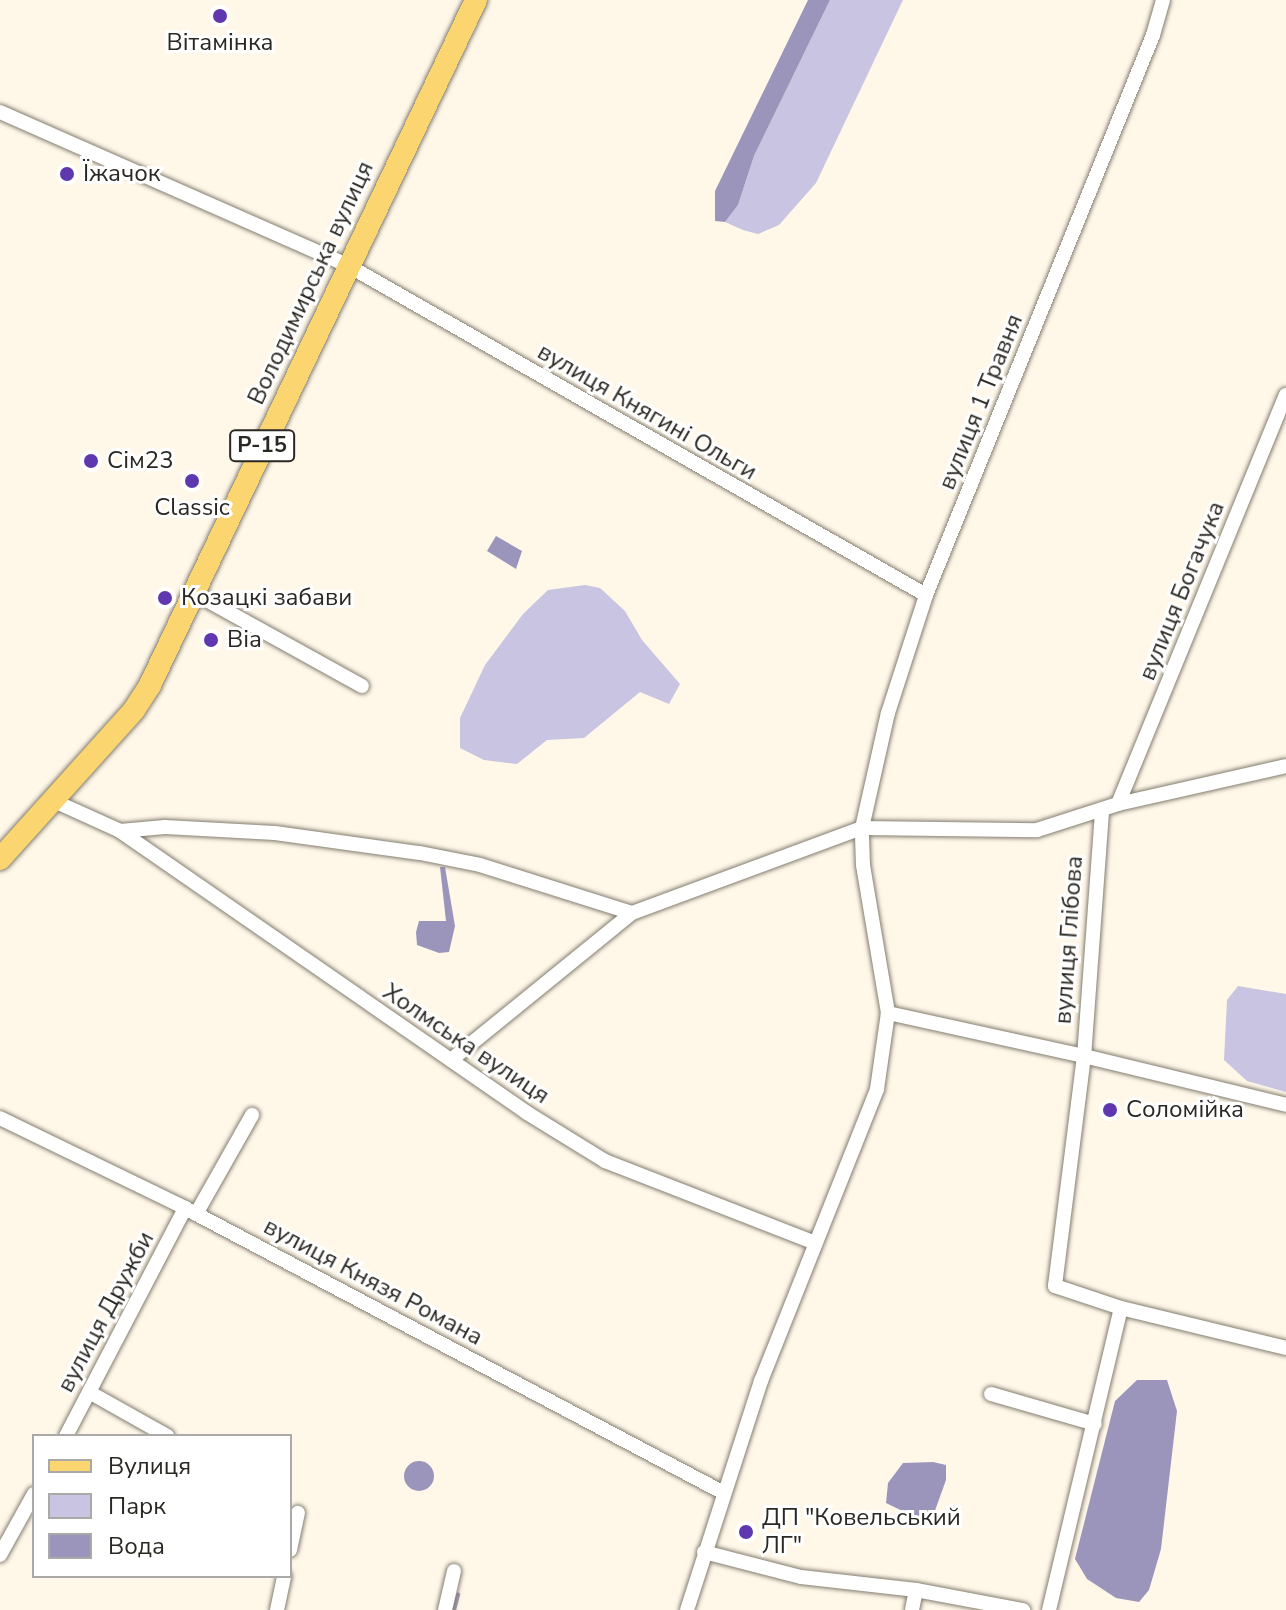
<!DOCTYPE html>
<meta charset="utf-8">
<style>
body{margin:0}
#map{position:relative;width:1286px;height:1610px;overflow:hidden;background:#fff8e9;font-family:"Nunito Sans",sans-serif}
div>[style]{position:absolute}
[style*='--x']{left:calc(var(--x)*1px);top:calc(var(--y)*1px);width:calc(var(--w)*1px);rotate:calc(var(--a)*1deg)}
.green>*{inset:0;background:#c8c4e1}
.water>*{inset:0;background:#9b95bb}
.round{border-radius:50%}
.stream>*{height:4px;margin:-2px;padding:0 2px;transform-origin:2px;border-radius:2px;background:#9b95bb}
.roads{filter:drop-shadow(0 0 2px #837d70) drop-shadow(0 0 2px #837d70)}
.minor>*{height:14px;margin:-7px;padding:0 7px;transform-origin:7px;border-radius:7px;background:#fff}
.primary>*{height:22px;margin:-11px;padding:0 11px;transform-origin:11px;border-radius:11px;background:#fbd670}
.dots>*{width:22px;height:22px;translate:-50% -50%;box-sizing:border-box;border:4px solid #fff;border-radius:50%}
span{translate:-50% -50%;white-space:nowrap;text-align:center;line-height:1.15;-webkit-text-stroke:6px #fff;paint-order:stroke}
.shield-label span{padding:2px 6px;background:#fff;border:2px solid;border-radius:6px;-webkit-text-stroke-width:0}
.shield-label{font-size:22px;color:#2b2823;font-weight:700}
.poi-label{font-size:24px;color:#2b2823}
.left{translate:0 -50%;text-align:left}
.street-label{font-size:24px;color:#2b2823}
.legend{position:absolute;left:32px;top:1434px;width:260px;height:144px;box-sizing:border-box;background:#fff;border:2px solid #aaa9a7;margin:0;padding:10px 14px;list-style:none;font-size:24px;color:#2b2823}
.legend li{display:flex;align-items:center;gap:16px;height:40px}
.legend b{width:40px;border:2px solid #aaa9a7}
</style>
<div id="map">
<div class="green">
<div style="clip-path:polygon(830px 0,903px 0,816px 183px,779px 225px,758px 234px,743px 230px,725px 222px,738px 205px,754px 156px)"></div>
<div style="clip-path:polygon(585px 585px,600px 588px,625px 611px,642px 640px,680px 684px,669px 704px,640px 692px,584px 738px,547px 740px,517px 764px,484px 760px,460px 748px,460px 718px,485px 665px,523px 614px,548px 590px)"></div>
<div style="clip-path:polygon(1238px 986px,1286px 994px,1286px 1092px,1247px 1081px,1224px 1060px,1227px 1000px)"></div>
</div>
<div class="water">
<div style="clip-path:polygon(808px 0,830px 0,754px 156px,738px 205px,725px 222px,715px 221px,715px 191px)"></div>
<div style="clip-path:polygon(496px 536px,522px 551px,516px 569px,487px 551px)"></div>
<div style="clip-path:polygon(440px 867px,445px 867px,455px 926px,449px 952px,439px 953px,417px 945px,416px 932px,419px 921px,446px 921px)"></div>
<div style="clip-path:polygon(1137px 1380px,1167px 1380px,1177px 1411px,1161px 1549px,1149px 1590px,1139px 1602px,1116px 1598px,1087px 1579px,1075px 1559px,1115px 1401px)"></div>
<div class="round" style="left:404px;top:1461px;width:30px;height:30px"></div>
<div style="clip-path:polygon(933px 1462px,946px 1465px,946px 1480px,933px 1516px,923px 1521px,886px 1503px,888px 1483px,903px 1463px)"></div>
</div>
<div class="stream">
<div style="--x:454;--y:1610;--w:16;--a:-75"></div>
</div>
<div class="roads">
<div class="minor">
<div style="--x:0;--y:112;--w:379;--a:23.8"></div>
<div style="--x:347;--y:265;--w:666;--a:29.68"></div>
<div style="--x:194;--y:593;--w:192;--a:29"></div>
<div style="--x:54;--y:801;--w:72;--a:24.4"></div>
<div style="--x:120;--y:831;--w:45;--a:-5.1"></div>
<div style="--x:165;--y:827;--w:110;--a:3.1"></div>
<div style="--x:275;--y:833;--w:146;--a:7.9"></div>
<div style="--x:420;--y:853;--w:61;--a:11.3"></div>
<div style="--x:480;--y:865;--w:159;--a:17.5"></div>
<div style="--x:632;--y:913;--w:245;--a:-20.3"></div>
<div style="--x:862;--y:828;--w:175;--a:0.7"></div>
<div style="--x:1037;--y:830;--w:85;--a:-17.8"></div>
<div style="--x:1118;--y:804;--w:172;--a:-12.7"></div>
<div style="--x:1118;--y:804;--w:442;--a:-67.7"></div>
<div style="--x:1102;--y:812;--w:245;--a:94.2"></div>
<div style="--x:1084;--y:1056;--w:208;--a:13.6"></div>
<div style="--x:120;--y:831;--w:495;--a:34.7"></div>
<div style="--x:527;--y:1113;--w:92;--a:31.6"></div>
<div style="--x:605;--y:1161;--w:225;--a:21.3"></div>
<div style="--x:888;--y:1013;--w:201;--a:12.4"></div>
<div style="--x:1084;--y:1056;--w:232;--a:97.2"></div>
<div style="--x:1055;--y:1286;--w:70;--a:18.4"></div>
<div style="--x:451;--y:1060;--w:233;--a:-39.1"></div>
<div style="--x:0;--y:1118;--w:206;--a:25.9"></div>
<div style="--x:185;--y:1208;--w:607;--a:27.87"></div>
<div style="--x:196;--y:1214;--w:114;--a:-60.5"></div>
<div style="--x:89;--y:1392;--w:90;--a:29.4"></div>
<div style="--x:991;--y:1394;--w:108;--a:16.1"></div>
<div style="--x:66;--y:1436;--w:257;--a:-62.4"></div>
<div style="--x:290;--y:1550;--w:38;--a:-78"></div>
<div style="--x:704;--y:1552;--w:100;--a:14.5"></div>
<div style="--x:801;--y:1577;--w:116;--a:6.4"></div>
<div style="--x:916;--y:1590;--w:109;--a:10.6"></div>
<div style="--x:0;--y:1555;--w:70;--a:-60.9"></div>
<div style="--x:277;--y:1610;--w:35;--a:-78"></div>
<div style="--x:445;--y:1610;--w:40;--a:-77"></div>
<div style="--x:687;--y:1610;--w:241;--a:-72.1"></div>
<div style="--x:761;--y:1381;--w:314;--a:-68.3"></div>
<div style="--x:877;--y:1089;--w:77;--a:-81.8"></div>
<div style="--x:888;--y:1013;--w:150;--a:-99.6"></div>
<div style="--x:863;--y:865;--w:37;--a:-92"></div>
<div style="--x:862;--y:828;--w:118;--a:-77.3"></div>
<div style="--x:888;--y:713;--w:124;--a:-72.1"></div>
<div style="--x:926;--y:595;--w:604;--a:-67.93"></div>
<div style="--x:1153;--y:35;--w:36;--a:-74"></div>
<div style="--x:912;--y:1610;--w:20;--a:-79"></div>
<div style="--x:1049;--y:1610;--w:310;--a:-76.6"></div>
<div style="--x:1121;--y:1308;--w:170;--a:13.6"></div>
</div>
<div class="primary">
<div style="--x:0;--y:859;--w:200;--a:-48"></div>
<div style="--x:134;--y:710;--w:30;--a:-57"></div>
<div style="--x:150;--y:685;--w:759;--a:-64.55"></div>
</div>
</div>
<div class="dots">
<div style="left:220px;top:16px;background:#5f38b0"></div>
<div style="left:67px;top:174px;background:#5f38b0"></div>
<div style="left:91px;top:461px;background:#5f38b0"></div>
<div style="left:192px;top:481px;background:#5f38b0"></div>
<div style="left:165px;top:598px;background:#5f38b0"></div>
<div style="left:211px;top:640px;background:#5f38b0"></div>
<div style="left:1110px;top:1110px;background:#5f38b0"></div>
<div style="left:746px;top:1532px;background:#5f38b0"></div>
</div>
<div class="shield-label">
<span style="left:262px;top:446px">Р-15</span>
</div>
<div class="poi-label">
<span style="left:220px;top:43px">Вітамінка</span>
<span class="left" style="left:83px;top:174px">Їжачок</span>
<span class="left" style="left:107px;top:461px">Сім23</span>
<span style="left:192px;top:508px">Classic</span>
<span class="left" style="left:181px;top:598px">Козацкі забави</span>
<span class="left" style="left:227px;top:640px">Віа</span>
<span class="left" style="left:1126px;top:1110px">Соломійка</span>
<span class="left" style="left:762px;top:1532px">ДП "Ковельський<br>ЛГ"</span>
</div>
<div class="street-label">
<span style="left:311px;top:283px;rotate:-65deg">Володимирська вулиця</span>
<span style="left:981px;top:402px;rotate:-68deg">вулиця 1 Травня</span>
<span style="left:647px;top:412px;rotate:30deg">вулиця Княгині Ольги</span>
<span style="left:1182px;top:591px;rotate:-68deg">вулиця Богачука</span>
<span style="left:1069px;top:940px;rotate:-86deg">вулиця Глібова</span>
<span style="left:466px;top:1044px;rotate:34deg">Холмська вулиця</span>
<span style="left:373px;top:1282px;rotate:28deg">вулиця Князя Романа</span>
<span style="left:106px;top:1312px;rotate:-62deg">вулиця Дружби</span>
</div>
<ul class="legend">
<li><b style="height:10px;background:#fbd670"></b>Вулиця</li>
<li><b style="height:22px;background:#c8c4e1"></b>Парк</li>
<li><b style="height:22px;background:#9b95bb"></b>Вода</li>
</ul>
</div>
